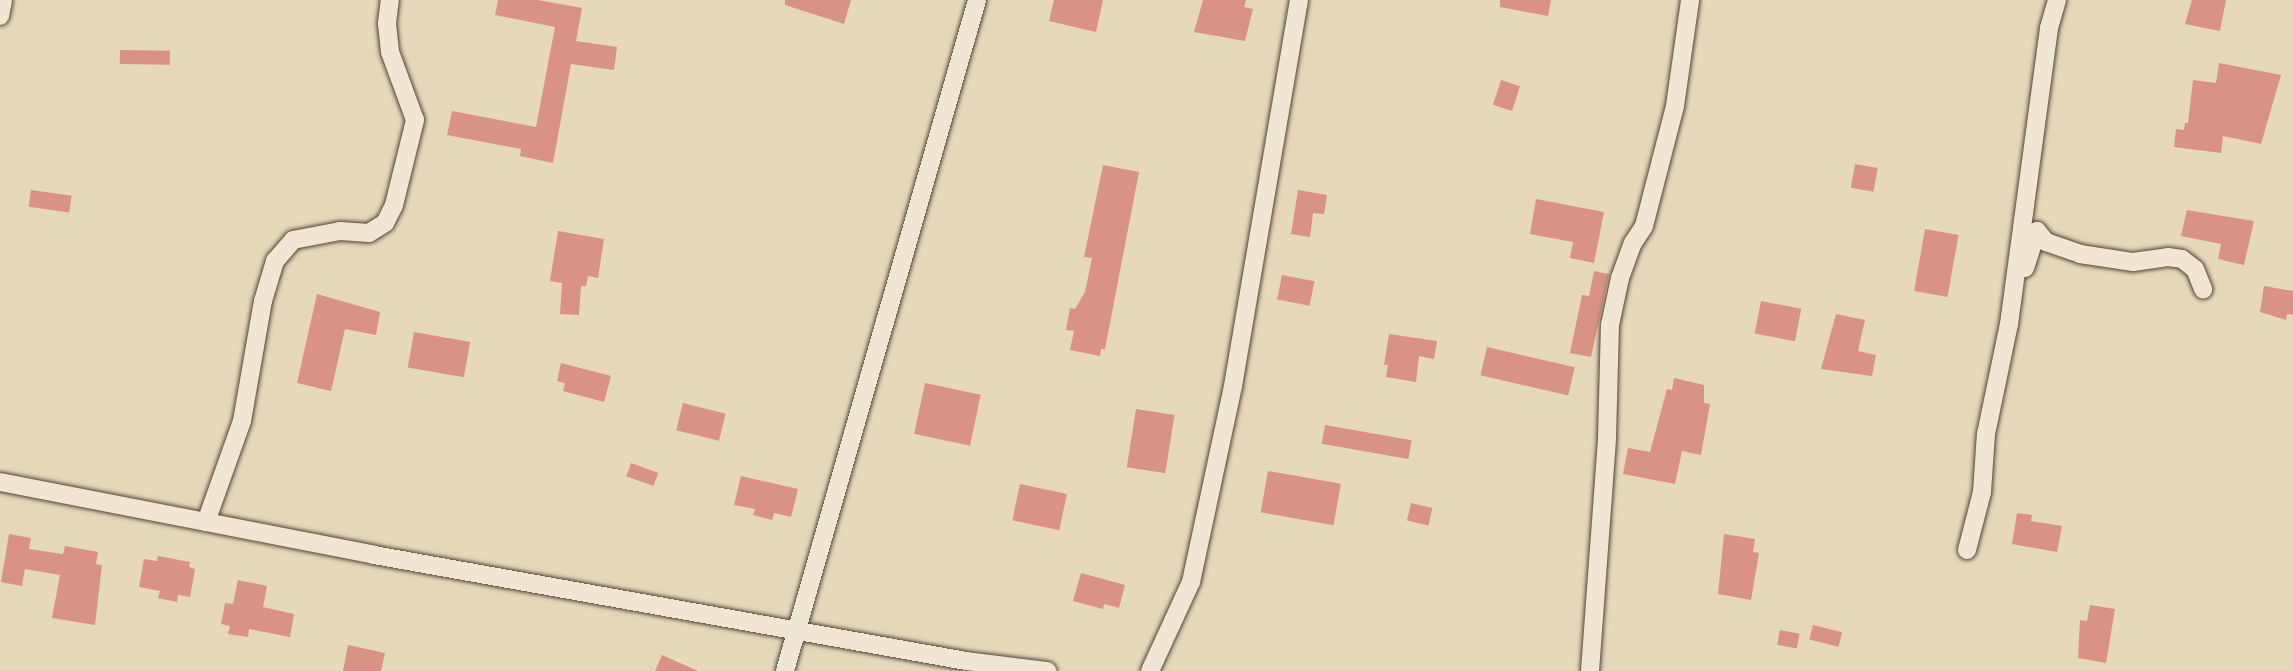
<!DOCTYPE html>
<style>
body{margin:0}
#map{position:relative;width:2293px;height:671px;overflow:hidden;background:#e6d8bb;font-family:"Old Standard TT",serif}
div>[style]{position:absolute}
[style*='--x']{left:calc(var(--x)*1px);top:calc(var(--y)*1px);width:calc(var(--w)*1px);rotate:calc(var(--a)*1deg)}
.building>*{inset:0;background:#da9285;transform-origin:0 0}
.roads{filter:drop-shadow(0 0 2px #504637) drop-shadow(0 0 2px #504637)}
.minor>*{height:18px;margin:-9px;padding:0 9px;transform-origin:9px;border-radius:9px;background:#efe6d3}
span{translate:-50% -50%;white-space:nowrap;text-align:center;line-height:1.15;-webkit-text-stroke:6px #efe6d3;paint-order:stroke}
</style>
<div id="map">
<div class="building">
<div style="clip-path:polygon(498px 0,538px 0,582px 8px,576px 41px,617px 47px,614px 70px,571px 64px,553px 163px,520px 156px,521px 149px,447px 135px,452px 111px,536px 127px,555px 27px,495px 15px)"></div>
<div style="clip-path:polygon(785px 0,851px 0,844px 24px,785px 5px)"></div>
<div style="clip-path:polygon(1054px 0,1103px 0,1096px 32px,1049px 21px)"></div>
<div style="clip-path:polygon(1203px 0,1246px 0,1244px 7px,1253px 9px,1245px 41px,1194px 32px)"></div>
<div style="clip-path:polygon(1500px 0,1551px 0,1548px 16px,1500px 7px)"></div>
<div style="clip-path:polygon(2192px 0,2226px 0,2220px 31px,2185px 24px)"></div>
<div style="left:120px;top:50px;width:50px;height:14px;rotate:1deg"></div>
<div style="clip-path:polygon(2219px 63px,2281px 75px,2261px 144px,2223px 136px,2221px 153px,2174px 147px,2176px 129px,2184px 130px,2185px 123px,2188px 123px,2193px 80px,2216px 83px)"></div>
<div style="left:1501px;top:80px;width:20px;height:26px;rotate:18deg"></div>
<div style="left:1855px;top:164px;width:23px;height:24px;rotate:10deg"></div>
<div style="clip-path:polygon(1103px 165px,1139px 172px,1105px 349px,1101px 349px,1100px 356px,1070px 350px,1074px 331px,1066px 330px,1070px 308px,1075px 309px,1085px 292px,1092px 258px,1084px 257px)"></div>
<div style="left:31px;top:190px;width:41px;height:17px;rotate:8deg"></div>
<div style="clip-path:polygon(1298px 190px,1327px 195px,1324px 214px,1313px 213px,1310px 237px,1291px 234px)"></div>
<div style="clip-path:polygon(1536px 199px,1604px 212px,1594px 263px,1570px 258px,1573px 242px,1530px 234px)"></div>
<div style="clip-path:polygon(2187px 210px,2254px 221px,2244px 265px,2218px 259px,2221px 244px,2181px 236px)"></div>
<div style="left:1925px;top:229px;width:34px;height:63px;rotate:10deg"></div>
<div style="clip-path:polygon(558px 231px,604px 239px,598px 278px,588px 276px,586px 286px,581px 286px,579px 315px,560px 314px,562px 283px,550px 281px)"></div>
<div style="clip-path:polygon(1594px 271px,1609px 274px,1591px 357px,1570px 353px,1582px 295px,1589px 296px)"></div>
<div style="left:1282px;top:275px;width:33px;height:25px;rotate:11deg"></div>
<div style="clip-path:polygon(2264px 286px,2293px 291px,2293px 315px,2287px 314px,2286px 320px,2260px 312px)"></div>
<div style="clip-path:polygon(317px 294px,380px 312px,376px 335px,345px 329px,331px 391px,297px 383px)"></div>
<div style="left:1761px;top:301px;width:41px;height:33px;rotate:11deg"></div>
<div style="clip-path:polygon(1836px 314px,1865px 320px,1858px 351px,1876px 355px,1872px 376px,1821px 369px)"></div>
<div style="left:414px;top:332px;width:57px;height:36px;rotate:10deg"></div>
<div style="clip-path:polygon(1389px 334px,1437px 341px,1434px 359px,1419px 356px,1416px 382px,1386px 377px,1388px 365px,1384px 365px)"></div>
<div style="left:1487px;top:347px;width:90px;height:29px;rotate:13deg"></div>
<div style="clip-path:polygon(561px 363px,611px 376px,604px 402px,563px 391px,565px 383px,557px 381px)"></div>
<div style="clip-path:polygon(1674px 378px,1704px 385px,1704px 403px,1710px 404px,1701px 455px,1682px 451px,1675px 484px,1623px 474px,1628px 448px,1650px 452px,1667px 389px,1672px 390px)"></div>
<div style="left:925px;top:383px;width:57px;height:52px;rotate:12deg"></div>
<div style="left:683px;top:403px;width:44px;height:28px;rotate:14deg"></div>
<div style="left:1136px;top:409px;width:39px;height:59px;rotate:9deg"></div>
<div style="left:1325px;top:425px;width:88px;height:19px;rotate:10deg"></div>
<div style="left:631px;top:463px;width:29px;height:14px;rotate:20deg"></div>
<div style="left:1268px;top:471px;width:74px;height:42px;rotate:10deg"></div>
<div style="clip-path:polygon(741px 476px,798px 489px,791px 517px,774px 513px,772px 520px,753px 515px,755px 509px,734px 505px)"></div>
<div style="left:1020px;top:484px;width:48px;height:37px;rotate:12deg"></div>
<div style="left:1411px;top:503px;width:22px;height:18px;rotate:13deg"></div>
<div style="clip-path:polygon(2017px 513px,2032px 515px,2031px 521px,2062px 526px,2057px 552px,2012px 544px)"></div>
<div style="clip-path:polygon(9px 534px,31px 538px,29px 549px,63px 554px,65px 546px,98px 552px,96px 564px,102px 565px,95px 625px,52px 618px,60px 575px,25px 569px,22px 586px,1px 582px)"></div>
<div style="clip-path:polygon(1724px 534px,1755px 539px,1753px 552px,1759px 553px,1751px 600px,1718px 594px)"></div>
<div style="clip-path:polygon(158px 556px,190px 562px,189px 567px,195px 569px,190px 597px,178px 595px,177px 602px,158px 598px,160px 591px,139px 587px,144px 559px,157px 561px)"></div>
<div style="clip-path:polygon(1081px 573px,1125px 585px,1119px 608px,1104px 604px,1103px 609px,1073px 601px)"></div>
<div style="clip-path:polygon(238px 580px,267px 586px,263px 607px,294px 614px,290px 637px,249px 629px,248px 637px,228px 634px,230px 626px,221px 624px,225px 603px,233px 604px)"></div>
<div style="clip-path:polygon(2090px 605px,2115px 609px,2106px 663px,2078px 658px,2080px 620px,2087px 621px)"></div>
<div style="left:1813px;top:625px;width:30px;height:15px;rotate:14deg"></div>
<div style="left:1780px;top:630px;width:20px;height:15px;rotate:11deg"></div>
<div style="clip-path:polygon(348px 645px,385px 653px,381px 671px,343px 671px)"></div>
<div style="clip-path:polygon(662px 655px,698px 671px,655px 671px)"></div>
</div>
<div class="roads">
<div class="minor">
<div style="--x:0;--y:16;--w:16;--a:-79"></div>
<div style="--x:2025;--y:268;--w:39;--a:-72"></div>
<div style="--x:2037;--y:231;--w:14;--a:51"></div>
<div style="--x:2046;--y:242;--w:36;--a:19"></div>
<div style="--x:2080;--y:254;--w:54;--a:8.6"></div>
<div style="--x:2133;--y:262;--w:35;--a:-8"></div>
<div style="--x:2168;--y:257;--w:14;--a:8"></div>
<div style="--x:2182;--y:259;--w:16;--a:38"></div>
<div style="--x:2195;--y:269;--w:22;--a:68"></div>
<div style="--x:0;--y:482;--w:381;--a:11"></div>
<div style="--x:374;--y:555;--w:601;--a:10.15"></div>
<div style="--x:966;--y:661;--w:82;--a:7"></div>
<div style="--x:206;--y:522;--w:107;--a:-70.4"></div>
<div style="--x:242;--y:421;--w:122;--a:-80.1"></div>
<div style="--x:263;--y:301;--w:42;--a:-73.3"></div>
<div style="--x:275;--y:261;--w:28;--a:-49"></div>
<div style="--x:293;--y:240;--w:48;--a:-10.8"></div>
<div style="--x:340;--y:231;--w:29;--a:4"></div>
<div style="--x:369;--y:233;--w:19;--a:-32"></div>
<div style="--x:385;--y:223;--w:20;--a:-63"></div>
<div style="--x:394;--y:205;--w:88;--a:-76.1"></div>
<div style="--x:415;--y:120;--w:72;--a:-110.2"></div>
<div style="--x:390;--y:52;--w:29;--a:-96"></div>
<div style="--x:387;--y:23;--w:23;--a:-83"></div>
<div style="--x:1967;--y:550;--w:60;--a:-75.5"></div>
<div style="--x:1982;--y:492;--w:58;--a:-86.1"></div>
<div style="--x:1986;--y:434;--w:112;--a:-78.2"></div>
<div style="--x:2009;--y:324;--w:299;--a:-82.3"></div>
<div style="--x:2049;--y:28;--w:29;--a:-74"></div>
<div style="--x:785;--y:671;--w:698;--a:-74.03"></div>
<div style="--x:1150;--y:671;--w:98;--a:-65.3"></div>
<div style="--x:1191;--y:582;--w:200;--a:-77.9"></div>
<div style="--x:1233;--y:386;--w:392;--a:-80.3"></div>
<div style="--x:1590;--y:671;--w:234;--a:-85.8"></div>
<div style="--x:1607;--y:438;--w:113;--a:-88.5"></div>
<div style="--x:1610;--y:325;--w:48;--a:-78"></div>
<div style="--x:1620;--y:278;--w:37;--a:-70"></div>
<div style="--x:1633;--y:243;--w:20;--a:-57"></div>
<div style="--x:1644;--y:226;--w:124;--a:-75.5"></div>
<div style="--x:1675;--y:106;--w:107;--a:-81.9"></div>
</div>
</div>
</div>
